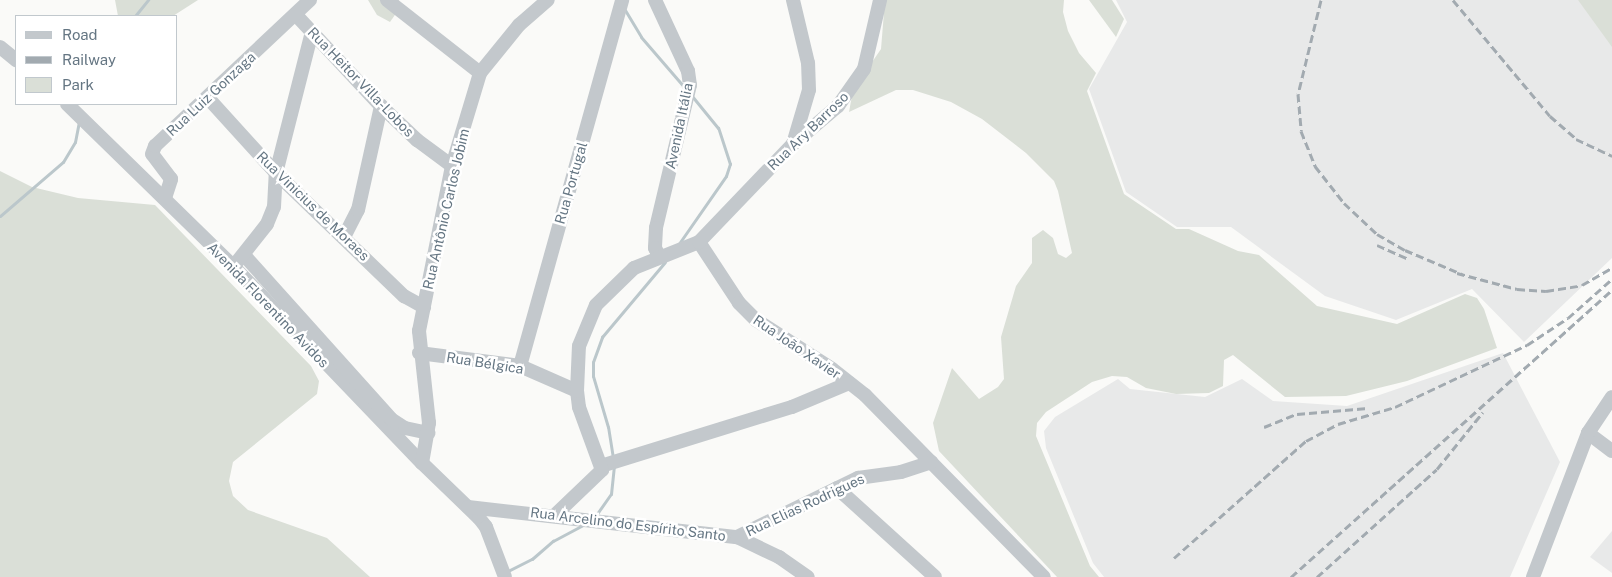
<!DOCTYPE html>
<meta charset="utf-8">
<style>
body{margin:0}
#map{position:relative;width:1612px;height:577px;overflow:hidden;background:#fafaf8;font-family:"Public Sans",sans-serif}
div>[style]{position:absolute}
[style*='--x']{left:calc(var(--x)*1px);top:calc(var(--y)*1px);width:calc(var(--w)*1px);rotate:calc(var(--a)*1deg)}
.built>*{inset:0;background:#e8e9e9}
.green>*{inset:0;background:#dadfd7}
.stream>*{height:3px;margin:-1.5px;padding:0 1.5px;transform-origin:1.5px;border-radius:1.5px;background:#bbc7cb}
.minor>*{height:14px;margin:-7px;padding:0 7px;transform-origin:7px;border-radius:7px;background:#c3c8cc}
.rail>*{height:3px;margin-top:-1.5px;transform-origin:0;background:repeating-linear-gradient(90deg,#a2aab0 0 8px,transparent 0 12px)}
span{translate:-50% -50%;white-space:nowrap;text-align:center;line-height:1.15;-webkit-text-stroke:5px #fff;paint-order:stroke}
.street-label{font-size:14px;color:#657683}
.legend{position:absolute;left:15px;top:15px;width:162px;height:90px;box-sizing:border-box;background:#fff;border:1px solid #c1c8cd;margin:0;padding:6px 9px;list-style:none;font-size:15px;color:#657683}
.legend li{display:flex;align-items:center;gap:10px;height:25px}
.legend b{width:25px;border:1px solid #c1c8cd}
</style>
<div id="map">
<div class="built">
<div style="clip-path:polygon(1116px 0,1579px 0,1612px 41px,1612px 258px,1524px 342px,1472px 289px,1396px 320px,1325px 296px,1231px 227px,1177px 227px,1126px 192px,1089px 89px,1127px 22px)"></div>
<div style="clip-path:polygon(1503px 353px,1560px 462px,1510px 577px,1104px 577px,1093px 563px,1046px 448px,1044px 431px,1055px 417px,1118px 379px,1130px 389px,1205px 397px,1242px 379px,1273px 401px,1347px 406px)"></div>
<div style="clip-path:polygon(1612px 531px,1612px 573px,1590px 557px)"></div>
</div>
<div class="green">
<div style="clip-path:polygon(115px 0,198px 0,173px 16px,118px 16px)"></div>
<div style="clip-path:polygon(368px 0,399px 0,397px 12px,390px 22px,377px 15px)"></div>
<div style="clip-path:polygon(885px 0,1064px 0,1063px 12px,1068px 31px,1079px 53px,1096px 73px,1087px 91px,1124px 194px,1176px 229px,1189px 229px,1238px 251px,1259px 255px,1317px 306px,1397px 324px,1465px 294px,1477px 298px,1484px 309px,1497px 348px,1407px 381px,1346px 396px,1285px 397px,1233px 355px,1224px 360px,1223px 386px,1209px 393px,1176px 394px,1146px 388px,1127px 377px,1112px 376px,1092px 382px,1046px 412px,1037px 423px,1036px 436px,1090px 566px,1099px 577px,1057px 577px,939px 451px,933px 423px,952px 368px,979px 399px,998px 387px,1004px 379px,1001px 337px,1016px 286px,1032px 263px,1032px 238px,1043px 230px,1053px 238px,1058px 254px,1066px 258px,1072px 253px,1058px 191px,1054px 181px,1026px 153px,982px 119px,951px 102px,913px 90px,896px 90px,849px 112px,853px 90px,881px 49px)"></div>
<div style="clip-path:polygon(1089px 0,1112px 0,1124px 19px,1116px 37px)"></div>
<div style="clip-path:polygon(1578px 0,1612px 0,1612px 47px)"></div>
<div style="clip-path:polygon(0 171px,32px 187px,78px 198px,155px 205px,311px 366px,319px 381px,317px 394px,233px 462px,229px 481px,233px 496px,248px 510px,327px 538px,370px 577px,0 577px)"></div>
</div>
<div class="stream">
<div style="--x:625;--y:10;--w:31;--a:59"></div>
<div style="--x:641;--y:37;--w:67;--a:49.2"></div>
<div style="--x:135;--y:16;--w:21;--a:-51"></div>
<div style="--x:0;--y:216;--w:83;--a:-40.6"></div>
<div style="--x:63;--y:162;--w:23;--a:-59"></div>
<div style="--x:75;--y:142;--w:20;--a:-79"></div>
<div style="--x:678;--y:245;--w:84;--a:-55.2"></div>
<div style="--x:726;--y:176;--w:13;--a:-72"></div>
<div style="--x:730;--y:164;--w:38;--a:-108"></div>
<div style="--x:718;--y:128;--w:41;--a:-129.1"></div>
<div style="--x:613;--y:458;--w:31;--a:-99"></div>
<div style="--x:608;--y:427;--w:53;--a:-106.4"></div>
<div style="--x:593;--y:376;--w:14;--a:-90"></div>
<div style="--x:593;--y:362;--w:27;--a:-70"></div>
<div style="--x:602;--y:337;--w:98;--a:-50"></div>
<div style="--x:594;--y:518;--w:29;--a:-55"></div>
<div style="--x:611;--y:494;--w:27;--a:-84"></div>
<div style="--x:508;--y:571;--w:27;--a:-27"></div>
<div style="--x:532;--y:559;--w:28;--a:-41"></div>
<div style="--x:553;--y:541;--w:34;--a:-28"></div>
</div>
<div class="minor">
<div style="--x:387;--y:0;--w:118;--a:38.1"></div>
<div style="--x:655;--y:0;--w:78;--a:65.1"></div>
<div style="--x:688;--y:71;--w:14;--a:82"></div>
<div style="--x:690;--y:85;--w:147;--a:103.4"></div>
<div style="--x:656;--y:228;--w:20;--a:93"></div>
<div style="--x:655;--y:248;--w:9;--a:63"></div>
<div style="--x:296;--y:15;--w:125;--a:47"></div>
<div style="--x:381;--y:106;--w:50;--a:43.4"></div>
<div style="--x:417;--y:140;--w:44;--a:36.6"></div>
<div style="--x:0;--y:47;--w:21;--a:39"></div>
<div style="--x:208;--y:98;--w:101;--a:47.8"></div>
<div style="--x:276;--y:173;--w:178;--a:43.9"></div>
<div style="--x:404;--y:296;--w:23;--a:29"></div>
<div style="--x:67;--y:104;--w:232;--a:44.3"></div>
<div style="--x:233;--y:266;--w:273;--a:46.2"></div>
<div style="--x:422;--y:463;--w:79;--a:44"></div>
<div style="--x:479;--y:518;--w:11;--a:52"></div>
<div style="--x:486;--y:527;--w:53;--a:69.2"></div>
<div style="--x:793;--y:144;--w:56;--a:-73.5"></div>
<div style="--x:809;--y:90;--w:27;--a:-92"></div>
<div style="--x:808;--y:63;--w:65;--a:-103.4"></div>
<div style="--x:165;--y:198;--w:20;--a:-72"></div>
<div style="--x:171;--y:179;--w:31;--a:-127"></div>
<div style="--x:152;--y:154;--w:9;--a:-69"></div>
<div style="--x:155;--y:146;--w:213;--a:-43.3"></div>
<div style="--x:344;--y:237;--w:30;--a:-63"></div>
<div style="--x:358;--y:210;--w:107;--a:-77.5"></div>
<div style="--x:699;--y:242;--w:73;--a:56.7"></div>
<div style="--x:739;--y:303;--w:24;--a:45"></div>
<div style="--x:756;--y:320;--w:90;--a:32.8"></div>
<div style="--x:832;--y:369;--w:42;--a:38.2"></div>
<div style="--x:865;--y:395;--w:255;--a:45.5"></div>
<div style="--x:244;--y:255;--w:220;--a:48.1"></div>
<div style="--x:391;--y:419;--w:17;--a:33"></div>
<div style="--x:405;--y:428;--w:24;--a:12"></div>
<div style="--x:237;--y:262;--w:48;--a:-51.7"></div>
<div style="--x:267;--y:224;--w:18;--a:-68"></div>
<div style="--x:274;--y:207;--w:34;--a:-87"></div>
<div style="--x:276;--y:173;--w:146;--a:-75.7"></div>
<div style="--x:419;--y:353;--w:102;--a:7.3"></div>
<div style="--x:520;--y:366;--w:62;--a:23.7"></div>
<div style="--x:520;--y:366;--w:380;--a:-74.4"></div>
<div style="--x:1588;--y:433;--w:30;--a:37"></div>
<div style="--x:422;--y:463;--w:41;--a:-80.1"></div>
<div style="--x:429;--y:423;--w:93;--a:-96.2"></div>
<div style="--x:419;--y:331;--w:168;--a:-78.7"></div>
<div style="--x:452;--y:166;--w:97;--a:-73.2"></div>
<div style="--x:480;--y:73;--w:62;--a:-50.9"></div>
<div style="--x:519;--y:25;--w:38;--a:-41"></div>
<div style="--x:601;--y:466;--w:200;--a:-17.2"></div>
<div style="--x:792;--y:407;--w:62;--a:-22.8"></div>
<div style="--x:837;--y:488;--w:132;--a:42.2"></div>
<div style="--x:468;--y:507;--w:271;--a:6.4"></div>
<div style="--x:737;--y:537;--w:47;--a:25.5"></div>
<div style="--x:779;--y:557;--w:35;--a:35"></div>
<div style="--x:556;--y:514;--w:64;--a:-43.7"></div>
<div style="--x:602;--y:470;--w:67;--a:-110.1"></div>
<div style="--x:579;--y:407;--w:16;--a:-97"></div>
<div style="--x:577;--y:391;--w:45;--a:-87.5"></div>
<div style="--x:579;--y:346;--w:44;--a:-67.5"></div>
<div style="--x:596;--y:305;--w:53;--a:-44.2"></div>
<div style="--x:634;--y:268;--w:70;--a:-21.8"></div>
<div style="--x:699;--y:242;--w:136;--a:-46.2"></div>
<div style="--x:793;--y:144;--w:59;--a:-40.2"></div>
<div style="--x:838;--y:106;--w:45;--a:-54.9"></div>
<div style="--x:864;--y:69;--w:71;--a:-76.9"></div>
<div style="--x:737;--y:537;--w:135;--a:-26"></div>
<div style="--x:858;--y:478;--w:43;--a:-7.9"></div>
<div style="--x:901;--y:472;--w:32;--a:-18"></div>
<div style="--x:1533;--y:577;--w:154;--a:-69.1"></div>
<div style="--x:1588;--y:433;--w:43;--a:-56.3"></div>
</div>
<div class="rail">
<div style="--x:1321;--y:0;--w:97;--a:103.7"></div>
<div style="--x:1298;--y:94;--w:37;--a:85"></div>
<div style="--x:1301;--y:131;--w:38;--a:68"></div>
<div style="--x:1315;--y:166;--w:47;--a:51.9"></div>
<div style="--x:1344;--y:203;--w:45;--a:43.2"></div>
<div style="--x:1377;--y:234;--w:32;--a:30"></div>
<div style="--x:1405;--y:250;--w:62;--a:22.8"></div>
<div style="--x:1453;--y:0;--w:151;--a:50.1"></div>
<div style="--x:1550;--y:116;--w:35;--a:41"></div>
<div style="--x:1576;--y:139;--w:40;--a:25"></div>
<div style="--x:1377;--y:245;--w:35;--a:24"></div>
<div style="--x:1457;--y:273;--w:62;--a:14.9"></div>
<div style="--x:1517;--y:289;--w:29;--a:4"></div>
<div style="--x:1546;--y:291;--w:36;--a:-9"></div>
<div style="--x:1582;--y:285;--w:34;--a:-30"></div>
<div style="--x:1264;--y:427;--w:35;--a:-22"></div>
<div style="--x:1297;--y:414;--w:71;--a:-4.8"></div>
<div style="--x:1174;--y:558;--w:176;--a:-41.6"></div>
<div style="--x:1306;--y:441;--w:36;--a:-28"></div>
<div style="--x:1338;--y:424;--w:59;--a:-16.6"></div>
<div style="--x:1395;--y:407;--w:146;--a:-25.2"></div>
<div style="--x:1527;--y:345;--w:49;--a:-33.4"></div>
<div style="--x:1568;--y:318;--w:59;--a:-41.6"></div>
<div style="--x:1291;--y:577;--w:431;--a:-41.8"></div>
<div style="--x:1317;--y:577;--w:161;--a:-42"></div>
<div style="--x:1437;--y:469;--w:73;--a:-51.1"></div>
</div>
<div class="street-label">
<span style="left:361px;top:82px;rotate:46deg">Rua Heitor Villa-Lobos</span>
<span style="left:211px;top:94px;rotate:-43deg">Rua Luiz Gonzaga</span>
<span style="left:679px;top:126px;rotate:-78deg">Avenida Itália</span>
<span style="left:808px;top:131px;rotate:-44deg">Rua Ary Barroso</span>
<span style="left:571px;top:183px;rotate:-74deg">Rua Portugal</span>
<span style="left:313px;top:206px;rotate:44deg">Rua Vinicius de Moraes</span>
<span style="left:446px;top:209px;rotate:-77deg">Rua Antônio Carlos Jobim</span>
<span style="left:268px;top:305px;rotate:46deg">Avenida Florentino Avidos</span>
<span style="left:797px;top:347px;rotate:34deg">Rua João Xavier</span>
<span style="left:485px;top:363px;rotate:9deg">Rua Bélgica</span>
<span style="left:805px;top:505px;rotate:-25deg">Rua Elias Rodrigues</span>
<span style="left:628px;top:524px;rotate:7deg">Rua Arcelino do Espírito Santo</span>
</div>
<ul class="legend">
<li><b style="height:6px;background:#c3c8cc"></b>Road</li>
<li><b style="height:6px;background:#a2aab0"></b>Railway</li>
<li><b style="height:14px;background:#dadfd7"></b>Park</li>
</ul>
</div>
